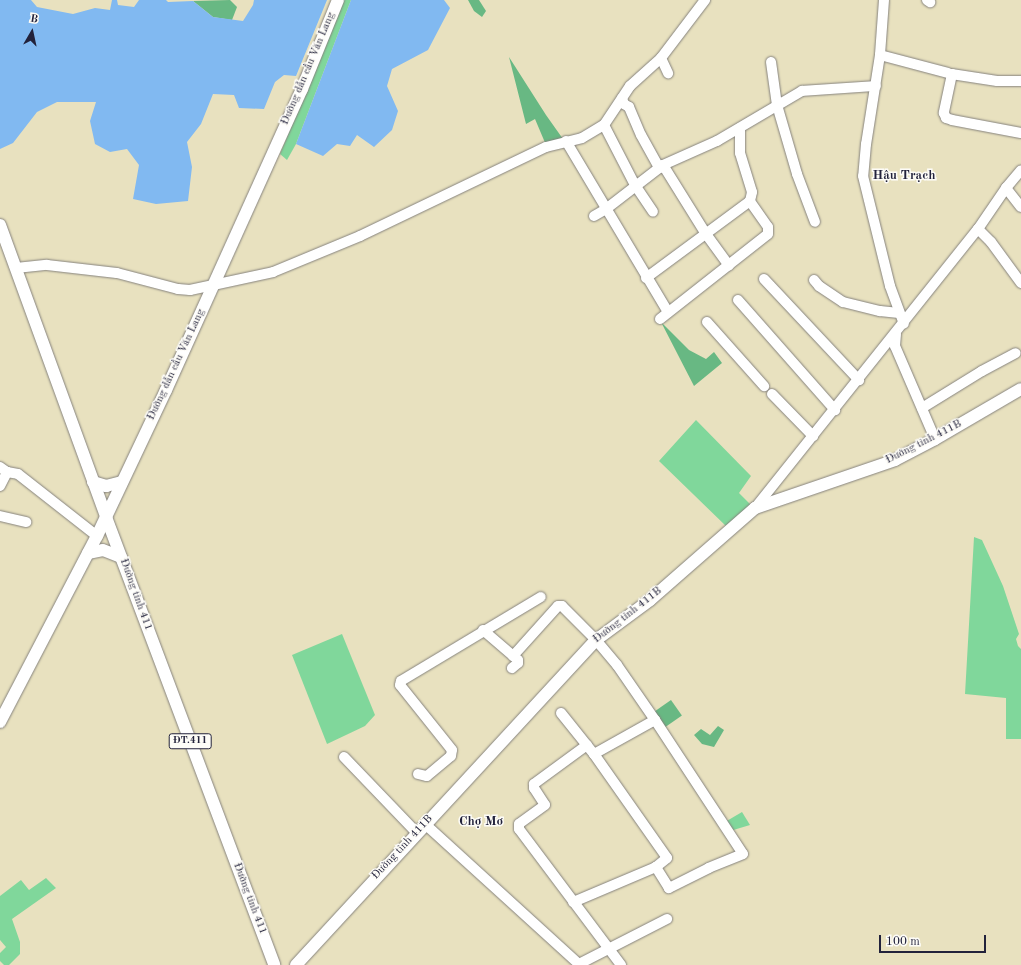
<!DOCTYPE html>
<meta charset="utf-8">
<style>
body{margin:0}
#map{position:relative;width:1021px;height:965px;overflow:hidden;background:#e8e1bf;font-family:"Old Standard TT",serif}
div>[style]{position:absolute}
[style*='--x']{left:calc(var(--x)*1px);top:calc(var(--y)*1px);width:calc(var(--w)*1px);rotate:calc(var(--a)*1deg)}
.green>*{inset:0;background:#80d79b}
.forest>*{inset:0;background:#68b883;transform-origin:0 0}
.water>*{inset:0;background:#81b9f1}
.roads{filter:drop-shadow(0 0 1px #85827d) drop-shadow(0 0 1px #85827d)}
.minor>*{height:10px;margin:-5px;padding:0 5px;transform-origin:5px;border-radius:5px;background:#fff}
.major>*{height:12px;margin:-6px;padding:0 6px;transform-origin:6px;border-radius:6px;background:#fff}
span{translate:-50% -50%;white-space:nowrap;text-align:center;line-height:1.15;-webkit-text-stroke:3px #fdfcf7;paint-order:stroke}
.shield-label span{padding:1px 3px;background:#fdfcf7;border:1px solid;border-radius:3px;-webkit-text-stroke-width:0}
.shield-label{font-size:10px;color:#22223b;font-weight:700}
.street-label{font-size:11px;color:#22223b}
.quarter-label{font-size:13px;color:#22223b;font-weight:700}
.north{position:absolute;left:12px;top:12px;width:40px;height:40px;-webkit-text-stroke:3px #fdfcf7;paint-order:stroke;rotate:9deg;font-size:11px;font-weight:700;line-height:16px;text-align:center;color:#22223b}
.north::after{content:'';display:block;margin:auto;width:14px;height:18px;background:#22223b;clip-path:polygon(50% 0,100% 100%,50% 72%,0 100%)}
.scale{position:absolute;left:879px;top:935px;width:107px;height:18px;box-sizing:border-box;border:2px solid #22223b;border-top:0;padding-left:5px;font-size:12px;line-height:14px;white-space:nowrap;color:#22223b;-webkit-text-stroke:3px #fdfcf7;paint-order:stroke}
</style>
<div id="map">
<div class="green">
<div style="clip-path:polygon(343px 0,351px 0,296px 144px,287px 160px,280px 154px)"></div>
<div style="clip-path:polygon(696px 420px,751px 476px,739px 493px,752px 506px,728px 528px,659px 461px)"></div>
<div style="clip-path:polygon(974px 537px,982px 540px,1003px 586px,1019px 634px,1016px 639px,1018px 646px,1021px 649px,1021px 739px,1006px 739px,1006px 698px,965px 694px)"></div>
<div style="clip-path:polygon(342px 634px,375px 715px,365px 726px,327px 744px,292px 655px)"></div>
<div style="clip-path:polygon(742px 812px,750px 825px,730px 831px,725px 822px)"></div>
<div style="clip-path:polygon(46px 878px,56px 888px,12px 919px,20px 942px,20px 954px,9px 965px,4px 965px,0 961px,0 953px,6px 947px,0 940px,0 896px,21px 880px,29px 890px)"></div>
</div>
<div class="forest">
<div style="clip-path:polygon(230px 0,237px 7px,232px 20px,213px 17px,193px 1px)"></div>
<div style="clip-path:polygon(468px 0,479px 0,486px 11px,482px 17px,474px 11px)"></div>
<div style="clip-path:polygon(509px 57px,546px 115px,563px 139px,546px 145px,535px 119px,526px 124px)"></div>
<div style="clip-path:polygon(661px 322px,689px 350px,706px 359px,714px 352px,722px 363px,694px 386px)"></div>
<div style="left:671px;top:700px;width:19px;height:21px;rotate:55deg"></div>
<div style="clip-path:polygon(718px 726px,724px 730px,714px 747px,702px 744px,694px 735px,701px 729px,710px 735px)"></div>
</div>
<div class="water">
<div style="clip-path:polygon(0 0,31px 0,37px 7px,73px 14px,95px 8px,110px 10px,112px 0,117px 0,118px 5px,134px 7px,139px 0,166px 0,168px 2px,193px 1px,213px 17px,243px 21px,253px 5px,254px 0,327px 0,296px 76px,284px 75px,275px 82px,264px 109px,239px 108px,234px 95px,213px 94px,201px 124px,187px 142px,192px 167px,188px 201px,156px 204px,133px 199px,139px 165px,127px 149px,110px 152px,95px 144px,90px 121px,96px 102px,57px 102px,37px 112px,13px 143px,0 149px)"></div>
<div style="clip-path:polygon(351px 0,444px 0,450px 8px,428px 50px,392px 69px,387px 86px,398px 111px,392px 130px,374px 147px,357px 135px,350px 146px,337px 144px,323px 156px,296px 144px)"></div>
</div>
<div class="roads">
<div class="minor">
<div style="--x:884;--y:0;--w:55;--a:94.2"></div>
<div style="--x:880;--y:55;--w:90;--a:98.9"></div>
<div style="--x:866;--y:144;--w:32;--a:95"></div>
<div style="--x:863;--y:176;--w:113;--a:76.2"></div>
<div style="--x:890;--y:286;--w:40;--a:69.8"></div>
<div style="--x:927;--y:0;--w:4;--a:34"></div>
<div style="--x:880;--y:55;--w:70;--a:14.8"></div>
<div style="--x:661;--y:58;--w:17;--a:65"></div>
<div style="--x:771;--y:62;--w:43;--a:82.1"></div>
<div style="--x:777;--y:105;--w:72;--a:73.8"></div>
<div style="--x:797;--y:174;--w:51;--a:69.4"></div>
<div style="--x:1021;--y:81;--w:24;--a:180"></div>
<div style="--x:997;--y:81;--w:46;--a:-171.2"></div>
<div style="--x:952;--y:74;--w:40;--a:102"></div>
<div style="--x:944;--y:113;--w:5;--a:68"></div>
<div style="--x:946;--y:118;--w:6;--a:18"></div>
<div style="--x:952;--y:120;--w:70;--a:10.7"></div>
<div style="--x:622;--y:98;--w:6;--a:72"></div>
<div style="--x:624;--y:104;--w:6;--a:31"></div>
<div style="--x:629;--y:107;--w:30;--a:67"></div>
<div style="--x:641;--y:135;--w:38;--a:61"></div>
<div style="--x:604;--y:125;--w:68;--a:62.7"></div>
<div style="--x:635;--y:185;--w:32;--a:56"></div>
<div style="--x:566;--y:141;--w:199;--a:59.2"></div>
<div style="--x:663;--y:165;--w:81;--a:58.1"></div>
<div style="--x:706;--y:234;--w:39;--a:54"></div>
<div style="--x:1006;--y:188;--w:24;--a:52"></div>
<div style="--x:594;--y:216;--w:14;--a:-30"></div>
<div style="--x:606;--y:209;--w:72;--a:-37.7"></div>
<div style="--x:663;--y:165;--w:59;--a:-24"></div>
<div style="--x:717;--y:141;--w:99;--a:-30.5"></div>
<div style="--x:802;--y:91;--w:74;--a:-3.9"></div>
<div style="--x:978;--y:229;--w:18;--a:45"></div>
<div style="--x:991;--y:242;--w:51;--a:53.8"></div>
<div style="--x:16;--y:268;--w:31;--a:-6"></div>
<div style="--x:47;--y:265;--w:70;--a:6.5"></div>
<div style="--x:117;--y:273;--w:63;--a:14.7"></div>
<div style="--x:178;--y:289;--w:12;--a:5"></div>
<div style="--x:190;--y:290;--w:85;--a:-12.2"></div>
<div style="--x:273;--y:272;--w:94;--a:-22.5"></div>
<div style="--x:360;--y:236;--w:206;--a:-25.6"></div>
<div style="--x:546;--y:147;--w:37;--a:-14"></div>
<div style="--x:582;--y:138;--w:26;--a:-31"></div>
<div style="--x:604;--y:125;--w:47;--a:-56.3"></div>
<div style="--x:630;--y:86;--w:42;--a:-42.1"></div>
<div style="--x:661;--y:58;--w:73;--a:-52.8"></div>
<div style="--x:646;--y:278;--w:129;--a:-36.5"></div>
<div style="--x:750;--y:201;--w:9;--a:-77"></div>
<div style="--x:752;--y:192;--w:41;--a:-107.1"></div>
<div style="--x:740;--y:153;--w:25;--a:-90"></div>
<div style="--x:764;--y:279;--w:139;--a:46.8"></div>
<div style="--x:814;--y:280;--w:8;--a:50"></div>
<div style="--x:819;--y:286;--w:29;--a:34"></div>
<div style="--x:843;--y:302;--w:38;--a:14"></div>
<div style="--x:880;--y:311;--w:19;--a:6"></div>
<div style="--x:738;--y:300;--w:147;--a:48.6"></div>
<div style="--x:660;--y:319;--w:137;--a:-38.2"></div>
<div style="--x:768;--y:234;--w:7;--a:-90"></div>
<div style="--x:768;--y:227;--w:32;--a:-125"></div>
<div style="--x:707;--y:322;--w:86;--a:48.3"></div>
<div style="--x:896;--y:334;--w:12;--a:95"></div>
<div style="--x:895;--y:346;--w:101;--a:66.7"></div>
<div style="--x:772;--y:394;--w:59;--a:45.7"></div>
<div style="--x:922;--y:408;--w:70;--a:-31.7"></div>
<div style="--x:982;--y:371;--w:38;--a:-28"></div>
<div style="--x:0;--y:467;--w:9;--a:36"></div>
<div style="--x:7;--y:472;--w:11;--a:10"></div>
<div style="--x:18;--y:474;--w:100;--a:38.1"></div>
<div style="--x:0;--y:486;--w:16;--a:-63"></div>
<div style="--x:755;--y:508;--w:357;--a:-51.4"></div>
<div style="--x:978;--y:229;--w:50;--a:-55.7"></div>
<div style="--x:1006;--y:188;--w:23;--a:-50"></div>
<div style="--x:0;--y:516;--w:27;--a:13"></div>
<div style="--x:483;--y:630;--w:46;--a:40.6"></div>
<div style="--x:518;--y:660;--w:3;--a:90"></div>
<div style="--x:518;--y:663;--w:8;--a:140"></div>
<div style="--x:513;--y:656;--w:67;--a:-48"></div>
<div style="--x:558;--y:606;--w:4;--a:0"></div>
<div style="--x:562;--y:606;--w:48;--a:45"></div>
<div style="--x:596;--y:640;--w:33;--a:50"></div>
<div style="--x:617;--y:665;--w:67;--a:55.4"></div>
<div style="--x:655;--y:720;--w:160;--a:56.7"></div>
<div style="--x:743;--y:854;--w:37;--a:158"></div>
<div style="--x:709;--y:868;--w:45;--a:153.4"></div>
<div style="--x:669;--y:888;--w:25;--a:-122"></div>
<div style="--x:561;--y:713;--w:53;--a:51.2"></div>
<div style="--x:594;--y:754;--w:127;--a:54.9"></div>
<div style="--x:667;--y:858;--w:14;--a:141"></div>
<div style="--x:656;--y:867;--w:90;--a:157.1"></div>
<div style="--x:587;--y:745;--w:66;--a:143.7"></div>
<div style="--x:534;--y:784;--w:4;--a:90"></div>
<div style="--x:534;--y:788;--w:20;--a:57"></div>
<div style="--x:545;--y:805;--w:32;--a:144"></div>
<div style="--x:519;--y:824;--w:5;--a:90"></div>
<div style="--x:519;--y:829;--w:170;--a:53.1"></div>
<div style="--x:594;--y:754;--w:70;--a:-29.1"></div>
<div style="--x:344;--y:757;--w:105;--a:46.2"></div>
<div style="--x:418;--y:774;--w:9;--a:13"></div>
<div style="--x:427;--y:776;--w:31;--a:-40"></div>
<div style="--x:451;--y:756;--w:6;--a:-81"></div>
<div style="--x:452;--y:750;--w:83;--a:-128.7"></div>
<div style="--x:400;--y:685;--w:4;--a:-76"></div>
<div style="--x:401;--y:681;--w:163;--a:-31"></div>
<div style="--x:425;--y:824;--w:210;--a:42.3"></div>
<div style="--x:579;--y:964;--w:99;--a:-27.1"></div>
</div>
<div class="major">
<div style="--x:0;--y:225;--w:311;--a:70"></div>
<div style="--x:106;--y:517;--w:478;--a:69.4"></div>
<div style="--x:93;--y:482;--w:14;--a:17"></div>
<div style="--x:106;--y:486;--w:16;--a:-14"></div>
<div style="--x:88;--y:553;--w:15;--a:-11"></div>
<div style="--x:103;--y:550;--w:19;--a:21"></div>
<div style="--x:0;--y:722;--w:210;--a:-62.5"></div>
<div style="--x:97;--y:536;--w:161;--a:-64.7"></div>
<div style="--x:166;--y:390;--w:330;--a:-65.7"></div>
<div style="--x:302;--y:89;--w:96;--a:-68"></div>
<div style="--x:296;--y:965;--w:442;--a:-47.3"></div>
<div style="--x:596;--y:640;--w:67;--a:-36.5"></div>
<div style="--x:650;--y:600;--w:140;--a:-41.2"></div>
<div style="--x:755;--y:508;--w:148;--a:-18.9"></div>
<div style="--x:895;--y:460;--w:45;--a:-27.7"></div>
<div style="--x:935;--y:439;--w:99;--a:-30.2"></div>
</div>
</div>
<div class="shield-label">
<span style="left:190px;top:741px">ĐT.411</span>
</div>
<div class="street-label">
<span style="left:309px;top:69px;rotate:-67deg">Đường dẫn cầu Văn Lang</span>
<span style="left:177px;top:365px;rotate:-65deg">Đường dẫn cầu Văn Lang</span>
<span style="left:924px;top:443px;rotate:-27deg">Đường tỉnh 411B</span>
<span style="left:135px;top:595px;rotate:70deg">Đường tỉnh 411</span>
<span style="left:628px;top:616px;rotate:-38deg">Đường tỉnh 411B</span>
<span style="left:403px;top:848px;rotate:-47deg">Đường tỉnh 411B</span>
<span style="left:249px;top:899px;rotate:69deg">Đường tỉnh 411</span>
</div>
<div class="quarter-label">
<span style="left:904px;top:176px">Hậu Trạch</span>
<span style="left:481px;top:822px">Chợ Mơ</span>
</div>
<div class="north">B</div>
<div class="scale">100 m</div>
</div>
